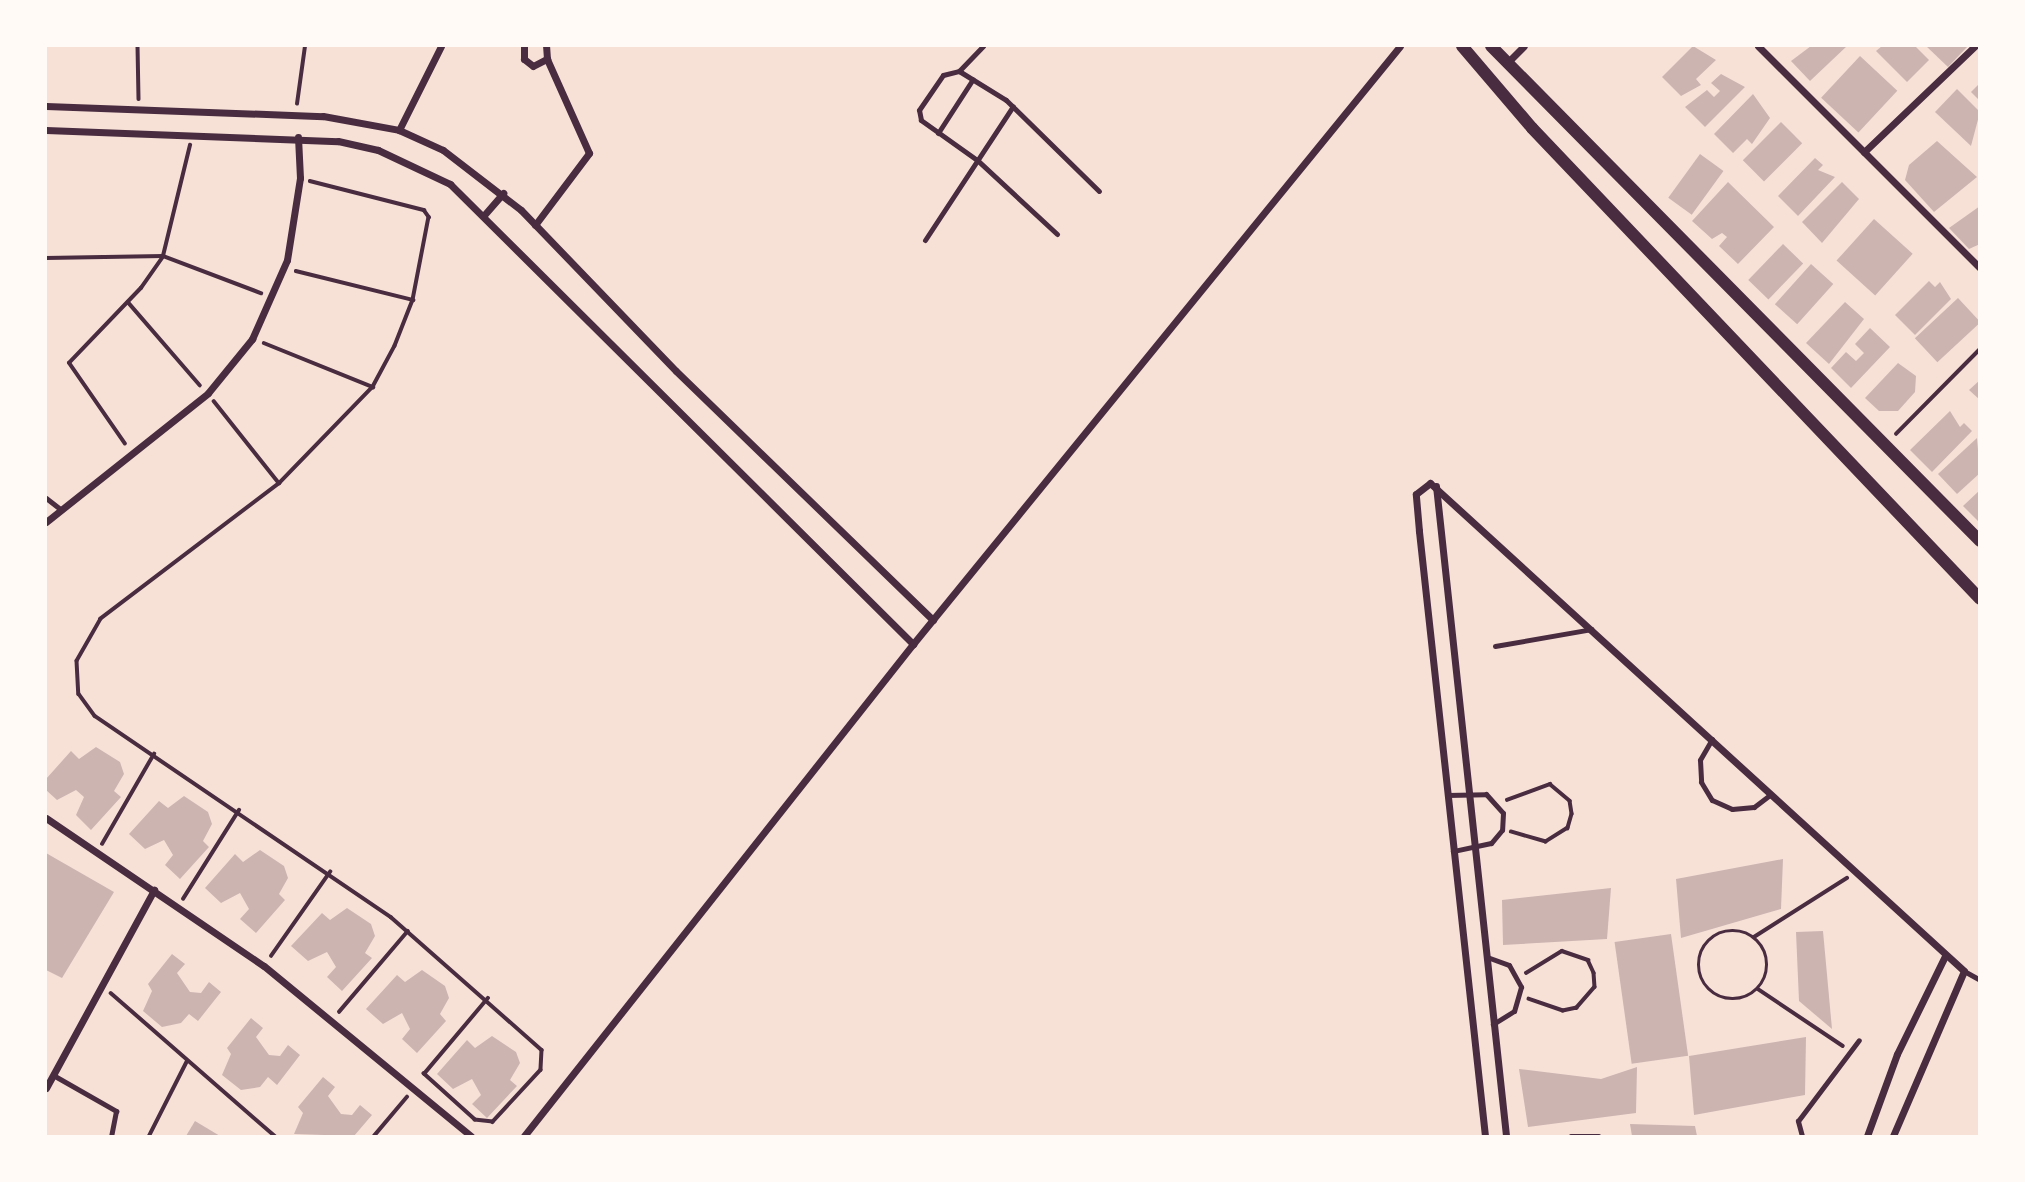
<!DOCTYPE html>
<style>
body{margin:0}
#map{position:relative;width:2025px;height:1182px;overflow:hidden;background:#f7e1d7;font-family:Ubuntu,sans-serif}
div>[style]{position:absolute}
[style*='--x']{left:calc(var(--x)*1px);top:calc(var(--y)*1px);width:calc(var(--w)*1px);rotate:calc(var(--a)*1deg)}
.building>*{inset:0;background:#ccb4b1;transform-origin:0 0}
.path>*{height:3.5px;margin:-1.75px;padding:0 1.75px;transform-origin:1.75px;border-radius:1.75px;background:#4a2c40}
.path>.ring{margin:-1.75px;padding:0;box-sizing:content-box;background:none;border:3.5px solid #4a2c40;border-radius:50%}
.service>*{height:5px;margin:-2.5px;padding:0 2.5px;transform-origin:2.5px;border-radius:2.5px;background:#4a2c40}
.minor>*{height:7px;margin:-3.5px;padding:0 3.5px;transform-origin:3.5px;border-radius:3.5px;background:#4a2c40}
.tertiary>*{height:12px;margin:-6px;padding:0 6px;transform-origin:6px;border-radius:6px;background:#4a2c40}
span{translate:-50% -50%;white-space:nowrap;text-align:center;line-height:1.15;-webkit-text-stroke:6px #fffaf5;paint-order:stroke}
.frame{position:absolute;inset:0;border:47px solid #fffaf5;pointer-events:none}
</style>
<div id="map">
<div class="building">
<div style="clip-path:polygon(1693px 46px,1716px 60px,1696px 79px,1701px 85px,1681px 96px,1662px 77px)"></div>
<div style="clip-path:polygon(1811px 46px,1847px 46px,1810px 81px,1791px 61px)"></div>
<div style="clip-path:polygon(1882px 46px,1915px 46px,1929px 60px,1907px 82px,1876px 51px)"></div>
<div style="clip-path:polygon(1926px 46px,1968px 46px,1948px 67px)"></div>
<div style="left:1860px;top:56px;width:51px;height:57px;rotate:43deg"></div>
<div style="clip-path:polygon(1721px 74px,1745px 87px,1705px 127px,1685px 107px,1707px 90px,1714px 97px,1720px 91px,1711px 83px)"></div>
<div style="clip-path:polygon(1980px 83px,1980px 101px,1971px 92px)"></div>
<div style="clip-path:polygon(1957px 89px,1980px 112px,1971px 146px,1935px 112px)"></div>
<div style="clip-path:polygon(1753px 94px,1770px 118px,1752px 144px,1747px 139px,1733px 153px,1714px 134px)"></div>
<div style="left:1781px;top:122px;width:30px;height:54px;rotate:45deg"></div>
<div style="clip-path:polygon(1937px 141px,1977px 177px,1934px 212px,1905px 180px,1909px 165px)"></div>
<div style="left:1700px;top:154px;width:29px;height:54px;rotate:36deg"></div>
<div style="clip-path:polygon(1815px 158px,1823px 165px,1818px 170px,1835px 177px,1798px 216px,1778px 196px)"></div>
<div style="clip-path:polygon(1728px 182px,1774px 227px,1738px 264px,1719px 246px,1727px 237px,1722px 233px,1712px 239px,1692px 221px)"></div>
<div style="clip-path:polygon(1842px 182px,1859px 199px,1822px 243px,1802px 222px)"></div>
<div style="clip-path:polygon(1980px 206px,1980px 244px,1969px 249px,1949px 228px)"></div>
<div style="left:1874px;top:219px;width:52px;height:56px;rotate:42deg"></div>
<div style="left:1783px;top:244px;width:28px;height:50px;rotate:44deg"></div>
<div style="left:1811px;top:264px;width:30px;height:54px;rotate:42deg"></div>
<div style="clip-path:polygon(1929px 281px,1935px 287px,1940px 282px,1951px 299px,1915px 335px,1895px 315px)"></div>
<div style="left:1958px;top:298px;width:33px;height:59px;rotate:47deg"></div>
<div style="clip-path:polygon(1845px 302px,1864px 319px,1829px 364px,1806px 343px)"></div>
<div style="clip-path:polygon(1870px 328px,1890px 347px,1851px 388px,1831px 368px,1846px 352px,1856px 361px,1864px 353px,1855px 344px)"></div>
<div style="clip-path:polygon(1898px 363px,1916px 376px,1915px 392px,1898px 411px,1879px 411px,1865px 398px)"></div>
<div style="clip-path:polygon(1980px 380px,1980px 400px,1969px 390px)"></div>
<div style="clip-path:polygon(1950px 411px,1960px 427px,1964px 423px,1972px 431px,1932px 472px,1910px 450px)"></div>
<div style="clip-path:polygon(1977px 438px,1980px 473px,1957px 494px,1938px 474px)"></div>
<div style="clip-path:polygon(1980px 490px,1980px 523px,1963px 506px)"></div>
<div style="clip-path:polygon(96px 747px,120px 762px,124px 774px,114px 791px,121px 797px,91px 830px,76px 815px,84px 797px,76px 790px,57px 800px,46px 790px,46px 779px,71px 751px,79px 759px)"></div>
<div style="clip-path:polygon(184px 796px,208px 812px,212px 824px,203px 841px,209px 847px,180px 879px,165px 865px,173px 855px,164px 840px,145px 849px,129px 834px,159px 801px,168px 808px)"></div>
<div style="clip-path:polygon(260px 850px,284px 866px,288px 878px,279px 894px,285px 900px,256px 933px,240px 919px,249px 909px,240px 893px,221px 903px,205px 888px,235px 854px,243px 862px)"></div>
<div style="clip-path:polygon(46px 853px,114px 892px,62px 978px,46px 970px)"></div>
<div style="clip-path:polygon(1783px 859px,1781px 909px,1681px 938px,1676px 879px)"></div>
<div style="clip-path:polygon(1611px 888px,1607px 939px,1503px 945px,1502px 900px)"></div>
<div style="clip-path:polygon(347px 908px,371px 924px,375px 936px,365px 953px,372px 958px,342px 991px,327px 977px,336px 967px,327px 952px,308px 961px,291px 946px,322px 913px,330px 920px)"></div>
<div style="clip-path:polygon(1823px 931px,1832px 1029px,1799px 1001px,1796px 932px)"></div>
<div style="left:1671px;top:934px;width:123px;height:57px;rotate:82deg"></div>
<div style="clip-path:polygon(172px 954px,185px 964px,177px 973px,190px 992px,201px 993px,209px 982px,221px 992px,198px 1021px,189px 1014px,181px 1023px,162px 1027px,143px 1011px,152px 991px,148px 984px)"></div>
<div style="clip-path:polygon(422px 970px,445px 986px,449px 998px,440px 1014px,446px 1021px,417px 1053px,402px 1039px,410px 1029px,402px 1013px,383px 1024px,366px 1009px,397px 975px,405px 982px)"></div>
<div style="clip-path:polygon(251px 1018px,263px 1028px,256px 1037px,269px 1055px,280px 1056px,288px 1045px,300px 1055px,277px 1085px,268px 1077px,260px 1087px,241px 1090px,222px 1075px,231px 1054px,227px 1048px)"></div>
<div style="clip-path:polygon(492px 1036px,516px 1052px,520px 1063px,510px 1080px,517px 1086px,487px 1118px,472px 1104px,481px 1095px,472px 1079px,453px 1089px,437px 1074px,467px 1040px,475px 1048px)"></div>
<div style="clip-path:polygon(1806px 1037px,1805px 1095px,1694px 1115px,1689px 1056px)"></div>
<div style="clip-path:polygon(1637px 1067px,1636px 1113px,1528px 1127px,1519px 1069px,1601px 1079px)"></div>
<div style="clip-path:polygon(323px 1077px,335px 1087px,328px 1096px,341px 1114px,352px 1115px,360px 1105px,372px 1115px,354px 1136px,294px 1134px,303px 1113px,298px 1107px)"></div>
<div style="clip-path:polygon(195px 1121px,220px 1136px,186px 1136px)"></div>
<div style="clip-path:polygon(1630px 1124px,1695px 1126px,1697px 1136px,1632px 1136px)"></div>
</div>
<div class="path">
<div style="--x:138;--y:46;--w:53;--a:88.9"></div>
<div style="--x:297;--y:104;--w:59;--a:-82.1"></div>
<div style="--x:310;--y:181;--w:118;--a:14.3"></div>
<div style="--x:424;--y:210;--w:9;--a:54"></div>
<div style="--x:429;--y:217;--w:85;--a:100.9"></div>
<div style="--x:413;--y:300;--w:49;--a:111.4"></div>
<div style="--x:395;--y:346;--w:47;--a:118.2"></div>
<div style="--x:373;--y:387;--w:134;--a:134.1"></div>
<div style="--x:280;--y:483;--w:225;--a:142.8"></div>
<div style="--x:101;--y:619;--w:48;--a:119.7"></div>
<div style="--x:77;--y:661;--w:33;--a:87"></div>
<div style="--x:79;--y:694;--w:27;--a:54"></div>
<div style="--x:95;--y:716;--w:358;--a:34.2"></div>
<div style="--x:391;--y:917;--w:201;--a:41.4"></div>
<div style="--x:542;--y:1050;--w:20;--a:93"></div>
<div style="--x:541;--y:1070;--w:71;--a:132.7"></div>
<div style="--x:493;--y:1122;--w:18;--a:-174"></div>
<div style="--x:475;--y:1120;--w:69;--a:-138"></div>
<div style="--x:46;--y:258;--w:117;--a:-1"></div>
<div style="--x:163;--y:256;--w:105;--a:20.7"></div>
<div style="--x:296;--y:271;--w:121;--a:13.9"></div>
<div style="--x:128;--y:302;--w:110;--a:49.1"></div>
<div style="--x:264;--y:343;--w:118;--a:22"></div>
<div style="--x:214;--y:401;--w:105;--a:51.6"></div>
<div style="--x:1896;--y:434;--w:120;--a:-45.3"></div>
<div style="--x:125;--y:444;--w:98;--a:-124.7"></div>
<div style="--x:69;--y:363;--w:104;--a:-46.2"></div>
<div style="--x:141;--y:288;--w:39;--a:-55"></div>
<div style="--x:163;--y:256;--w:114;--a:-76.3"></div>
<div style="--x:1507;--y:800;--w:46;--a:-20.4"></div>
<div style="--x:1550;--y:784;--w:26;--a:40"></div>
<div style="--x:1570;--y:801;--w:13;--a:81"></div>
<div style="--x:1572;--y:814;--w:15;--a:106"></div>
<div style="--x:1568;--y:828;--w:26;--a:148"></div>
<div style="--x:1546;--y:842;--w:36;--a:-164"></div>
<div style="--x:102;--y:844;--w:104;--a:-60"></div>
<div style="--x:183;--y:899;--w:105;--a:-57.8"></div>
<div class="ring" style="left:1699px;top:931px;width:64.5px;height:64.5px"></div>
<div style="--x:1754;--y:937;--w:110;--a:-32.4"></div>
<div style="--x:271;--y:956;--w:103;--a:-54.9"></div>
<div style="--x:1526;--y:973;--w:42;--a:-31.4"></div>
<div style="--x:1562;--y:951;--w:28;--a:19"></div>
<div style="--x:1588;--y:960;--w:14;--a:65"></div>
<div style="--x:1594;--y:973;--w:14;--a:86"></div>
<div style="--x:1595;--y:987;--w:28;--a:131"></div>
<div style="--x:1577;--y:1008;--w:14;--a:168"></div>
<div style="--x:1563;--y:1011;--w:36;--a:-161"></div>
<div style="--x:1758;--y:989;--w:102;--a:33.8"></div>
<div style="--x:111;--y:993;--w:218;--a:41.1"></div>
<div style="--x:339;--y:1012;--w:106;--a:-49.6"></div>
<div style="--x:424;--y:1074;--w:99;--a:-49.9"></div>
<div style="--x:149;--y:1136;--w:84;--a:-63.1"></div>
<div style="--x:374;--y:1136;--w:51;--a:-49.8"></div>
<div style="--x:1571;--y:1136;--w:28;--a:0"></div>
</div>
<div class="service">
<div style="--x:959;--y:71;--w:35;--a:-46"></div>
<div style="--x:938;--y:133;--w:64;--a:-57.1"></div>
<div style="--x:1057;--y:234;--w:109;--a:-137.2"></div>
<div style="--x:977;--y:160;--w:69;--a:-144.5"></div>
<div style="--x:921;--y:120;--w:10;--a:-101"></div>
<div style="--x:919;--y:110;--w:42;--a:-55.6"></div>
<div style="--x:943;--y:75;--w:16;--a:-14"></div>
<div style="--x:959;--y:71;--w:55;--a:31.7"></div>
<div style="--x:1006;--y:100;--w:130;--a:44.4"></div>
<div style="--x:925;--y:240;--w:160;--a:-56.7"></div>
<div style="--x:46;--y:498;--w:18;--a:38"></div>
<div style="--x:1495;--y:646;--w:98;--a:-9.9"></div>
<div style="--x:1712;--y:739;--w:24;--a:120"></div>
<div style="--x:1700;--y:760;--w:22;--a:87"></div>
<div style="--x:1701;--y:782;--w:21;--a:59"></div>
<div style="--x:1712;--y:800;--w:22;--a:24"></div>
<div style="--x:1732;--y:809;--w:22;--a:-5"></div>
<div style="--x:1754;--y:807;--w:21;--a:-37"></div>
<div style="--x:1447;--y:795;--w:39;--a:-1"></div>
<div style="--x:1486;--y:794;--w:25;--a:48"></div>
<div style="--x:1503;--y:813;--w:17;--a:93"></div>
<div style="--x:1502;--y:830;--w:17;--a:130"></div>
<div style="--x:1491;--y:843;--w:39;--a:168"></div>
<div style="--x:1487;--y:957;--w:23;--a:20"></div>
<div style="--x:1509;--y:965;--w:25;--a:61"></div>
<div style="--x:1521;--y:987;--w:25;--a:106"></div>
<div style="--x:1514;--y:1011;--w:25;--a:148"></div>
<div style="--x:1964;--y:971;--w:18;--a:29"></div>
<div style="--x:53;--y:1075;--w:73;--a:29.7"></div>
<div style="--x:116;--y:1111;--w:25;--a:101"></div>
<div style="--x:1802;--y:1136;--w:16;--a:-105"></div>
<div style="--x:1798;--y:1121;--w:101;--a:-53"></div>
</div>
<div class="minor">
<div style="--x:524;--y:46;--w:13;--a:90"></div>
<div style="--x:524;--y:59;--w:11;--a:38"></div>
<div style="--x:533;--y:66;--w:16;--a:-27"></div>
<div style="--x:547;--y:59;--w:13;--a:-94"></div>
<div style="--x:1758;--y:46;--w:314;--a:45"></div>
<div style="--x:1506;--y:64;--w:25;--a:-45"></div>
<div style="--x:46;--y:106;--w:277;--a:2.1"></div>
<div style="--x:323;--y:116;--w:77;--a:10.4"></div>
<div style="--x:399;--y:130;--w:48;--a:24.4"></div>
<div style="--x:443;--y:150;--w:98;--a:37.6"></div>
<div style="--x:521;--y:210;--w:223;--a:46.1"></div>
<div style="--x:676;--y:371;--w:358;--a:44.1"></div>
<div style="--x:46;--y:130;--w:292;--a:2.2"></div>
<div style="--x:338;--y:141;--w:41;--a:12.7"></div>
<div style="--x:378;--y:150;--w:80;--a:25.3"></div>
<div style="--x:450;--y:184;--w:653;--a:44.81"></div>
<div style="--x:399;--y:130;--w:94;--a:-63.4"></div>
<div style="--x:1864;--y:152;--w:153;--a:-43.7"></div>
<div style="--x:485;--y:214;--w:28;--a:-49"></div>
<div style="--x:535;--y:225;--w:90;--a:-53.1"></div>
<div style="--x:589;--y:153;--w:103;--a:-114.1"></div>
<div style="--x:1436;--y:486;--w:654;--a:83.85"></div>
<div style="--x:46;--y:522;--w:207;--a:-38.5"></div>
<div style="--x:208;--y:393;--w:70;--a:-50.8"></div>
<div style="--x:252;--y:339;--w:86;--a:-66.1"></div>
<div style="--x:287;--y:260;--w:83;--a:-81"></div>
<div style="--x:300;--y:178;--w:41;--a:-92.8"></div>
<div style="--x:46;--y:818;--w:263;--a:34.2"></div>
<div style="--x:264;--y:966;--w:268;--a:39.4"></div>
<div style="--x:46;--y:1088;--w:226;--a:-61.4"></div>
<div style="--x:524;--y:1136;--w:627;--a:-51.67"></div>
<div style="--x:913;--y:644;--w:771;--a:-50.84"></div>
<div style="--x:1485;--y:1136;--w:609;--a:-96.23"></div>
<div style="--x:1419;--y:531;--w:37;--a:-95"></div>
<div style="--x:1416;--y:494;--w:18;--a:-38"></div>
<div style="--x:1430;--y:483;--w:723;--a:42.42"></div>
<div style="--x:1964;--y:971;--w:180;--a:113.3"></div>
<div style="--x:1867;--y:1136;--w:87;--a:-69.9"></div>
<div style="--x:1897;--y:1054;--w:109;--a:-63.9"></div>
</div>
<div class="tertiary">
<div style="--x:1462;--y:46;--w:108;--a:49.5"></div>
<div style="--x:1532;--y:128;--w:650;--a:46.43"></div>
<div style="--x:1491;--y:46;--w:696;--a:45.35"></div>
</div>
<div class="frame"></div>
</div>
